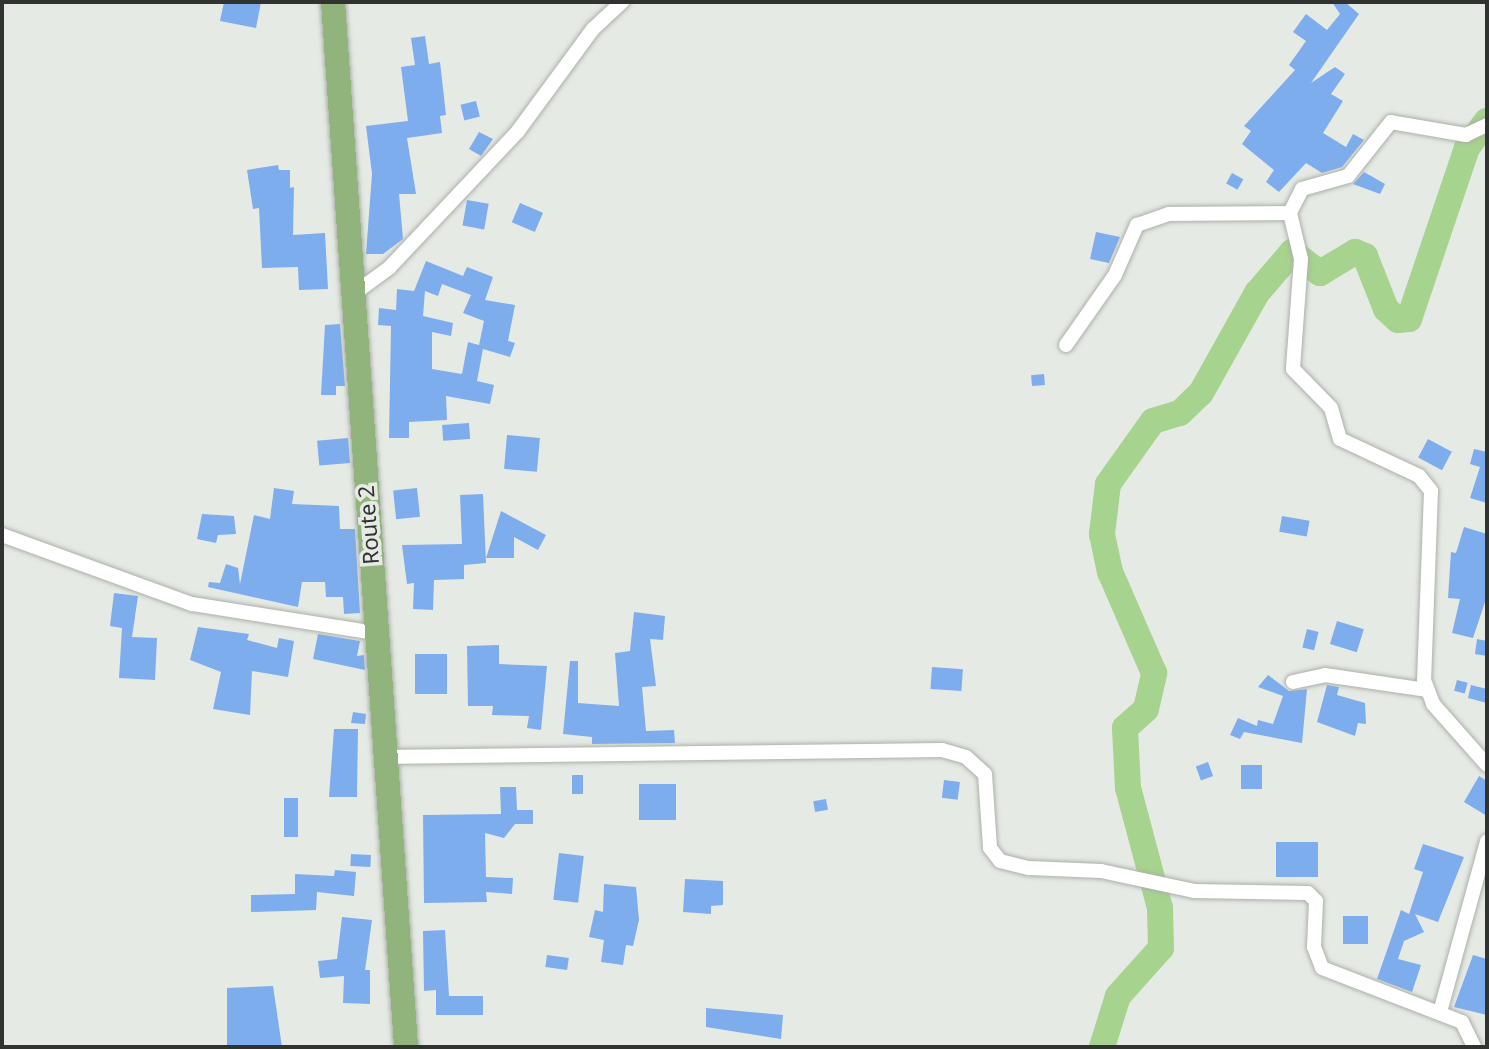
<!DOCTYPE html>
<style>
body{margin:0}
#map{position:relative;width:1489px;height:1049px;overflow:hidden;background:#e6eae4;font-family:"Noto Sans",sans-serif}
div>[style]{position:absolute}
[style*='--x']{left:calc(var(--x)*1px);top:calc(var(--y)*1px);width:calc(var(--w)*1px);rotate:calc(var(--a)*1deg)}
.river>*{height:26px;margin:-13px;padding:0 13px;transform-origin:13px;border-radius:13px;background:#a6d38d}
.building>*{inset:0;background:#7dadec;transform-origin:0 0}
.roads{filter:drop-shadow(0 0 2px #abb0a9) drop-shadow(0 0 2px #abb0a9)}
.minor>*{height:14px;margin:-7px;padding:0 7px;transform-origin:7px;border-radius:7px;background:#fff}
.trunk>*{height:24px;margin:-12px;padding:0 12px;transform-origin:12px;border-radius:12px;background:#90b47b}
span{translate:-50% -50%;white-space:nowrap;text-align:center;line-height:1.15;-webkit-text-stroke:7px #e6eae4;paint-order:stroke}
.street-label{font-size:22px;color:#313330}
.frame{position:absolute;inset:0;border:4px solid #313330;pointer-events:none}
</style>
<div id="map">
<div class="river">
<div style="--x:1102;--y:1047;--w:53;--a:-72.6"></div>
<div style="--x:1118;--y:996;--w:64;--a:-48.1"></div>
<div style="--x:1161;--y:948;--w:40;--a:-91.4"></div>
<div style="--x:1160;--y:908;--w:124;--a:-104.9"></div>
<div style="--x:1128;--y:788;--w:60;--a:-92.9"></div>
<div style="--x:1125;--y:728;--w:28;--a:-42"></div>
<div style="--x:1146;--y:709;--w:37;--a:-77"></div>
<div style="--x:1154;--y:673;--w:110;--a:-113.5"></div>
<div style="--x:1110;--y:572;--w:39;--a:-102"></div>
<div style="--x:1102;--y:534;--w:50;--a:-83.2"></div>
<div style="--x:1108;--y:484;--w:77;--a:-54.5"></div>
<div style="--x:1153;--y:421;--w:28;--a:-17"></div>
<div style="--x:1180;--y:413;--w:29;--a:-44"></div>
<div style="--x:1201;--y:393;--w:115;--a:-60.8"></div>
<div style="--x:1257;--y:293;--w:54;--a:-49.5"></div>
<div style="--x:1292;--y:252;--w:35;--a:37"></div>
<div style="--x:1320;--y:273;--w:41;--a:-31"></div>
<div style="--x:1355;--y:252;--w:11;--a:22"></div>
<div style="--x:1365;--y:256;--w:57;--a:68.4"></div>
<div style="--x:1386;--y:309;--w:16;--a:43"></div>
<div style="--x:1398;--y:320;--w:11;--a:-5"></div>
<div style="--x:1409;--y:319;--w:181;--a:-71.3"></div>
<div style="--x:1467;--y:148;--w:34;--a:-54"></div>
</div>
<div class="building">
<div style="clip-path:polygon(224px 2px,261px 2px,256px 28px,220px 21px)"></div>
<div style="clip-path:polygon(1332px 2px,1345px 2px,1359px 14px,1311px 83px,1335px 67px,1345px 74px,1331px 94px,1343px 101px,1323px 133px,1346px 147px,1353px 134px,1364px 140px,1342px 167px,1322px 173px,1306px 163px,1279px 192px,1266px 182px,1274px 170px,1242px 144px,1251px 131px,1244px 126px,1295px 70px,1289px 65px,1306px 41px,1293px 32px,1306px 14px,1327px 30px,1340px 14px)"></div>
<div style="clip-path:polygon(425px 36px,429px 64px,440px 62px,446px 115px,440px 116px,442px 133px,407px 138px,416px 194px,399px 194px,403px 239px,383px 254px,366px 254px,372px 174px,366px 126px,408px 121px,401px 67px,415px 65px,411px 38px)"></div>
<div style="left:476px;top:101px;width:16px;height:16px;rotate:76deg"></div>
<div style="clip-path:polygon(479px 132px,493px 139px,481px 156px,469px 149px)"></div>
<div style="clip-path:polygon(278px 165px,279px 170px,290px 170px,290px 188px,294px 187px,293px 235px,325px 233px,328px 289px,299px 290px,298px 267px,262px 268px,259px 208px,253px 209px,247px 170px)"></div>
<div style="clip-path:polygon(1364px 172px,1385px 184px,1380px 194px,1353px 184px)"></div>
<div style="left:1232px;top:173px;width:13px;height:12px;rotate:29deg"></div>
<div style="left:467px;top:200px;width:22px;height:26px;rotate:10deg"></div>
<div style="left:520px;top:203px;width:25px;height:21px;rotate:23deg"></div>
<div style="clip-path:polygon(1096px 232px,1120px 237px,1109px 263px,1090px 259px)"></div>
<div style="clip-path:polygon(evenodd,426px 261px,463px 276px,467px 267px,493px 277px,485px 300px,515px 305px,508px 341px,515px 343px,510px 357px,483px 349px,477px 381px,494px 385px,490px 404px,446px 396px,447px 420px,409px 422px,409px 438px,389px 438px,391px 326px,378px 325px,379px 308px,396px 310px,397px 289px,414px 291px,426px 261px,442px 284px,471px 295px,463px 313px,484px 321px,479px 345px,468px 342px,462px 374px,432px 369px,432px 332px,451px 336px,453px 323px,423px 316px,425px 291px,438px 296px,442px 284px)"></div>
<div style="clip-path:polygon(340px 324px,345px 386px,336px 386px,336px 395px,321px 395px,325px 325px)"></div>
<div style="left:1044px;top:374px;width:11px;height:13px;rotate:85deg"></div>
<div style="left:469px;top:423px;width:16px;height:27px;rotate:86deg"></div>
<div style="left:507px;top:435px;width:33px;height:34px;rotate:5deg"></div>
<div style="left:348px;top:438px;width:25px;height:31px;rotate:85deg"></div>
<div style="left:1428px;top:439px;width:27px;height:21px;rotate:28deg"></div>
<div style="clip-path:polygon(1474px 449px,1487px 452px,1487px 503px,1470px 498px,1480px 467px,1470px 464px)"></div>
<div style="clip-path:polygon(274px 488px,294px 491px,292px 504px,339px 506px,340px 529px,355px 529px,360px 613px,344px 614px,343px 597px,326px 597px,325px 582px,302px 582px,298px 607px,208px 587px,209px 582px,220px 583px,226px 564px,238px 568px,240px 584px,254px 515px,270px 519px)"></div>
<div style="left:417px;top:488px;width:29px;height:24px;rotate:84deg"></div>
<div style="clip-path:polygon(483px 494px,486px 563px,464px 565px,464px 579px,434px 580px,433px 610px,413px 609px,414px 583px,407px 584px,402px 545px,462px 544px,460px 495px)"></div>
<div style="clip-path:polygon(501px 511px,546px 535px,538px 550px,514px 537px,514px 558px,486px 558px)"></div>
<div style="clip-path:polygon(202px 514px,234px 516px,236px 534px,218px 535px,216px 543px,197px 539px)"></div>
<div style="left:1282px;top:516px;width:28px;height:16px;rotate:10deg"></div>
<div style="clip-path:polygon(1464px 527px,1487px 534px,1487px 596px,1473px 638px,1452px 633px,1460px 599px,1448px 598px,1451px 552px,1456px 553px)"></div>
<div style="clip-path:polygon(114px 593px,138px 596px,132px 637px,157px 638px,155px 680px,119px 678px,122px 628px,110px 626px)"></div>
<div style="clip-path:polygon(634px 612px,665px 616px,663px 640px,650px 639px,656px 686px,642px 687px,646px 731px,674px 730px,675px 743px,592px 744px,592px 737px,563px 734px,570px 661px,578px 661px,578px 703px,619px 706px,615px 653px,630px 651px)"></div>
<div style="left:1337px;top:621px;width:28px;height:24px;rotate:17deg"></div>
<div style="clip-path:polygon(198px 627px,249px 634px,247px 640px,277px 648px,279px 638px,294px 641px,288px 677px,252px 671px,250px 715px,213px 709px,221px 672px,190px 660px)"></div>
<div style="left:1307px;top:629px;width:12px;height:19px;rotate:14deg"></div>
<div style="clip-path:polygon(318px 634px,360px 641px,357px 656px,364px 655px,365px 670px,313px 659px)"></div>
<div style="clip-path:polygon(1477px 639px,1487px 641px,1487px 656px,1475px 654px)"></div>
<div style="clip-path:polygon(499px 645px,499px 664px,547px 666px,541px 730px,527px 728px,529px 716px,492px 715px,493px 706px,468px 706px,467px 646px)"></div>
<div style="left:415px;top:654px;width:32px;height:40px"></div>
<div style="left:932px;top:667px;width:31px;height:22px;rotate:4deg"></div>
<div style="clip-path:polygon(1268px 675px,1289px 691px,1307px 689px,1302px 743px,1244px 732px,1240px 739px,1230px 735px,1238px 718px,1257px 726px,1258px 720px,1273px 724px,1283px 696px,1258px 687px)"></div>
<div style="left:1457px;top:680px;width:11px;height:11px;rotate:15deg"></div>
<div style="clip-path:polygon(1327px 685px,1339px 687px,1337px 695px,1365px 703px,1366px 724px,1358px 723px,1355px 736px,1317px 722px)"></div>
<div style="clip-path:polygon(1471px 685px,1487px 689px,1487px 703px,1468px 698px)"></div>
<div style="clip-path:polygon(353px 712px,366px 714px,365px 724px,351px 723px)"></div>
<div style="clip-path:polygon(334px 729px,358px 729px,357px 797px,329px 797px)"></div>
<div style="left:1208px;top:762px;width:15px;height:13px;rotate:70deg"></div>
<div style="left:1241px;top:765px;width:21px;height:24px"></div>
<div style="left:572px;top:775px;width:11px;height:19px"></div>
<div style="clip-path:polygon(1479px 776px,1487px 781px,1487px 816px,1464px 802px)"></div>
<div style="left:944px;top:780px;width:16px;height:18px;rotate:7deg"></div>
<div style="left:639px;top:784px;width:37px;height:36px"></div>
<div style="clip-path:polygon(500px 787px,516px 787px,517px 810px,533px 810px,533px 824px,515px 824px,504px 838px,485px 833px,486px 877px,513px 878px,512px 894px,486px 892px,487px 902px,424px 903px,423px 815px,501px 814px)"></div>
<div style="left:284px;top:798px;width:14px;height:39px"></div>
<div style="left:826px;top:799px;width:11px;height:13px;rotate:80deg"></div>
<div style="left:1276px;top:842px;width:42px;height:35px"></div>
<div style="clip-path:polygon(1423px 844px,1464px 857px,1438px 922px,1415px 914px,1424px 932px,1404px 941px,1398px 959px,1421px 965px,1412px 992px,1377px 979px,1401px 910px,1409px 914px,1423px 872px,1414px 869px)"></div>
<div style="left:559px;top:853px;width:25px;height:47px;rotate:7deg"></div>
<div style="left:351px;top:854px;width:20px;height:12px;rotate:3deg"></div>
<div style="clip-path:polygon(335px 870px,356px 872px,354px 896px,317px 892px,316px 910px,251px 912px,251px 895px,295px 894px,295px 874px,334px 876px)"></div>
<div style="clip-path:polygon(685px 879px,723px 881px,723px 905px,711px 906px,711px 914px,683px 912px)"></div>
<div style="clip-path:polygon(604px 884px,636px 887px,639px 920px,633px 946px,626px 945px,623px 965px,601px 962px,604px 940px,589px 937px,595px 910px,603px 912px)"></div>
<div style="left:1343px;top:916px;width:25px;height:28px"></div>
<div style="clip-path:polygon(342px 917px,372px 920px,365px 970px,370px 970px,370px 1004px,343px 1003px,344px 976px,320px 978px,318px 961px,337px 959px)"></div>
<div style="clip-path:polygon(445px 930px,449px 996px,483px 996px,483px 1015px,436px 1015px,436px 990px,424px 991px,423px 931px)"></div>
<div style="left:547px;top:955px;width:22px;height:12px;rotate:8deg"></div>
<div style="clip-path:polygon(1473px 955px,1487px 959px,1487px 1015px,1454px 1007px)"></div>
<div style="clip-path:polygon(273px 986px,282px 1047px,227px 1047px,227px 988px)"></div>
<div style="clip-path:polygon(706px 1008px,783px 1015px,781px 1039px,706px 1027px)"></div>
</div>
<div class="roads">
<div class="minor">
<div style="--x:1487;--y:125;--w:23;--a:155"></div>
<div style="--x:1466;--y:135;--w:76;--a:-170.2"></div>
<div style="--x:1391;--y:122;--w:69;--a:128.5"></div>
<div style="--x:1348;--y:176;--w:48;--a:164.2"></div>
<div style="--x:1302;--y:189;--w:27;--a:117"></div>
<div style="--x:1290;--y:213;--w:47;--a:76.6"></div>
<div style="--x:1301;--y:259;--w:110;--a:94.2"></div>
<div style="--x:1293;--y:369;--w:54;--a:45.7"></div>
<div style="--x:1331;--y:408;--w:32;--a:74"></div>
<div style="--x:1340;--y:439;--w:87;--a:25.1"></div>
<div style="--x:1419;--y:476;--w:19;--a:51"></div>
<div style="--x:1431;--y:491;--w:189;--a:92.1"></div>
<div style="--x:1424;--y:680;--w:26;--a:69"></div>
<div style="--x:1433;--y:704;--w:81;--a:48.5"></div>
<div style="--x:352;--y:295;--w:46;--a:-36.1"></div>
<div style="--x:389;--y:268;--w:188;--a:-46.7"></div>
<div style="--x:518;--y:131;--w:127;--a:-53.7"></div>
<div style="--x:593;--y:29;--w:40;--a:-43"></div>
<div style="--x:1066;--y:345;--w:85;--a:-55"></div>
<div style="--x:1115;--y:275;--w:55;--a:-66.3"></div>
<div style="--x:1137;--y:225;--w:34;--a:-19"></div>
<div style="--x:1169;--y:214;--w:121;--a:-0.5"></div>
<div style="--x:2;--y:535;--w:202;--a:20"></div>
<div style="--x:192;--y:604;--w:185;--a:9"></div>
<div style="--x:1293;--y:682;--w:33;--a:-12"></div>
<div style="--x:1325;--y:675;--w:102;--a:8.4"></div>
<div style="--x:381;--y:757;--w:561;--a:-0.71"></div>
<div style="--x:942;--y:750;--w:25;--a:16"></div>
<div style="--x:966;--y:757;--w:25;--a:42"></div>
<div style="--x:985;--y:774;--w:74;--a:86.1"></div>
<div style="--x:990;--y:848;--w:16;--a:52"></div>
<div style="--x:1000;--y:861;--w:30;--a:14"></div>
<div style="--x:1029;--y:868;--w:72;--a:2.4"></div>
<div style="--x:1101;--y:871;--w:95;--a:12.1"></div>
<div style="--x:1194;--y:891;--w:114;--a:1"></div>
<div style="--x:1308;--y:893;--w:11;--a:45"></div>
<div style="--x:1316;--y:901;--w:46;--a:92.5"></div>
<div style="--x:1314;--y:947;--w:22;--a:69"></div>
<div style="--x:1322;--y:968;--w:150;--a:21.1"></div>
<div style="--x:1462;--y:1022;--w:28;--a:64"></div>
<div style="--x:1440;--y:1012;--w:177;--a:-74.6"></div>
</div>
<div class="trunk">
<div style="--x:333;--y:2;--w:1048;--a:86"></div>
</div>
</div>
<div class="street-label">
<span style="left:368px;top:525px;rotate:-94deg">Route 2</span>
</div>
<div class="frame"></div>
</div>
